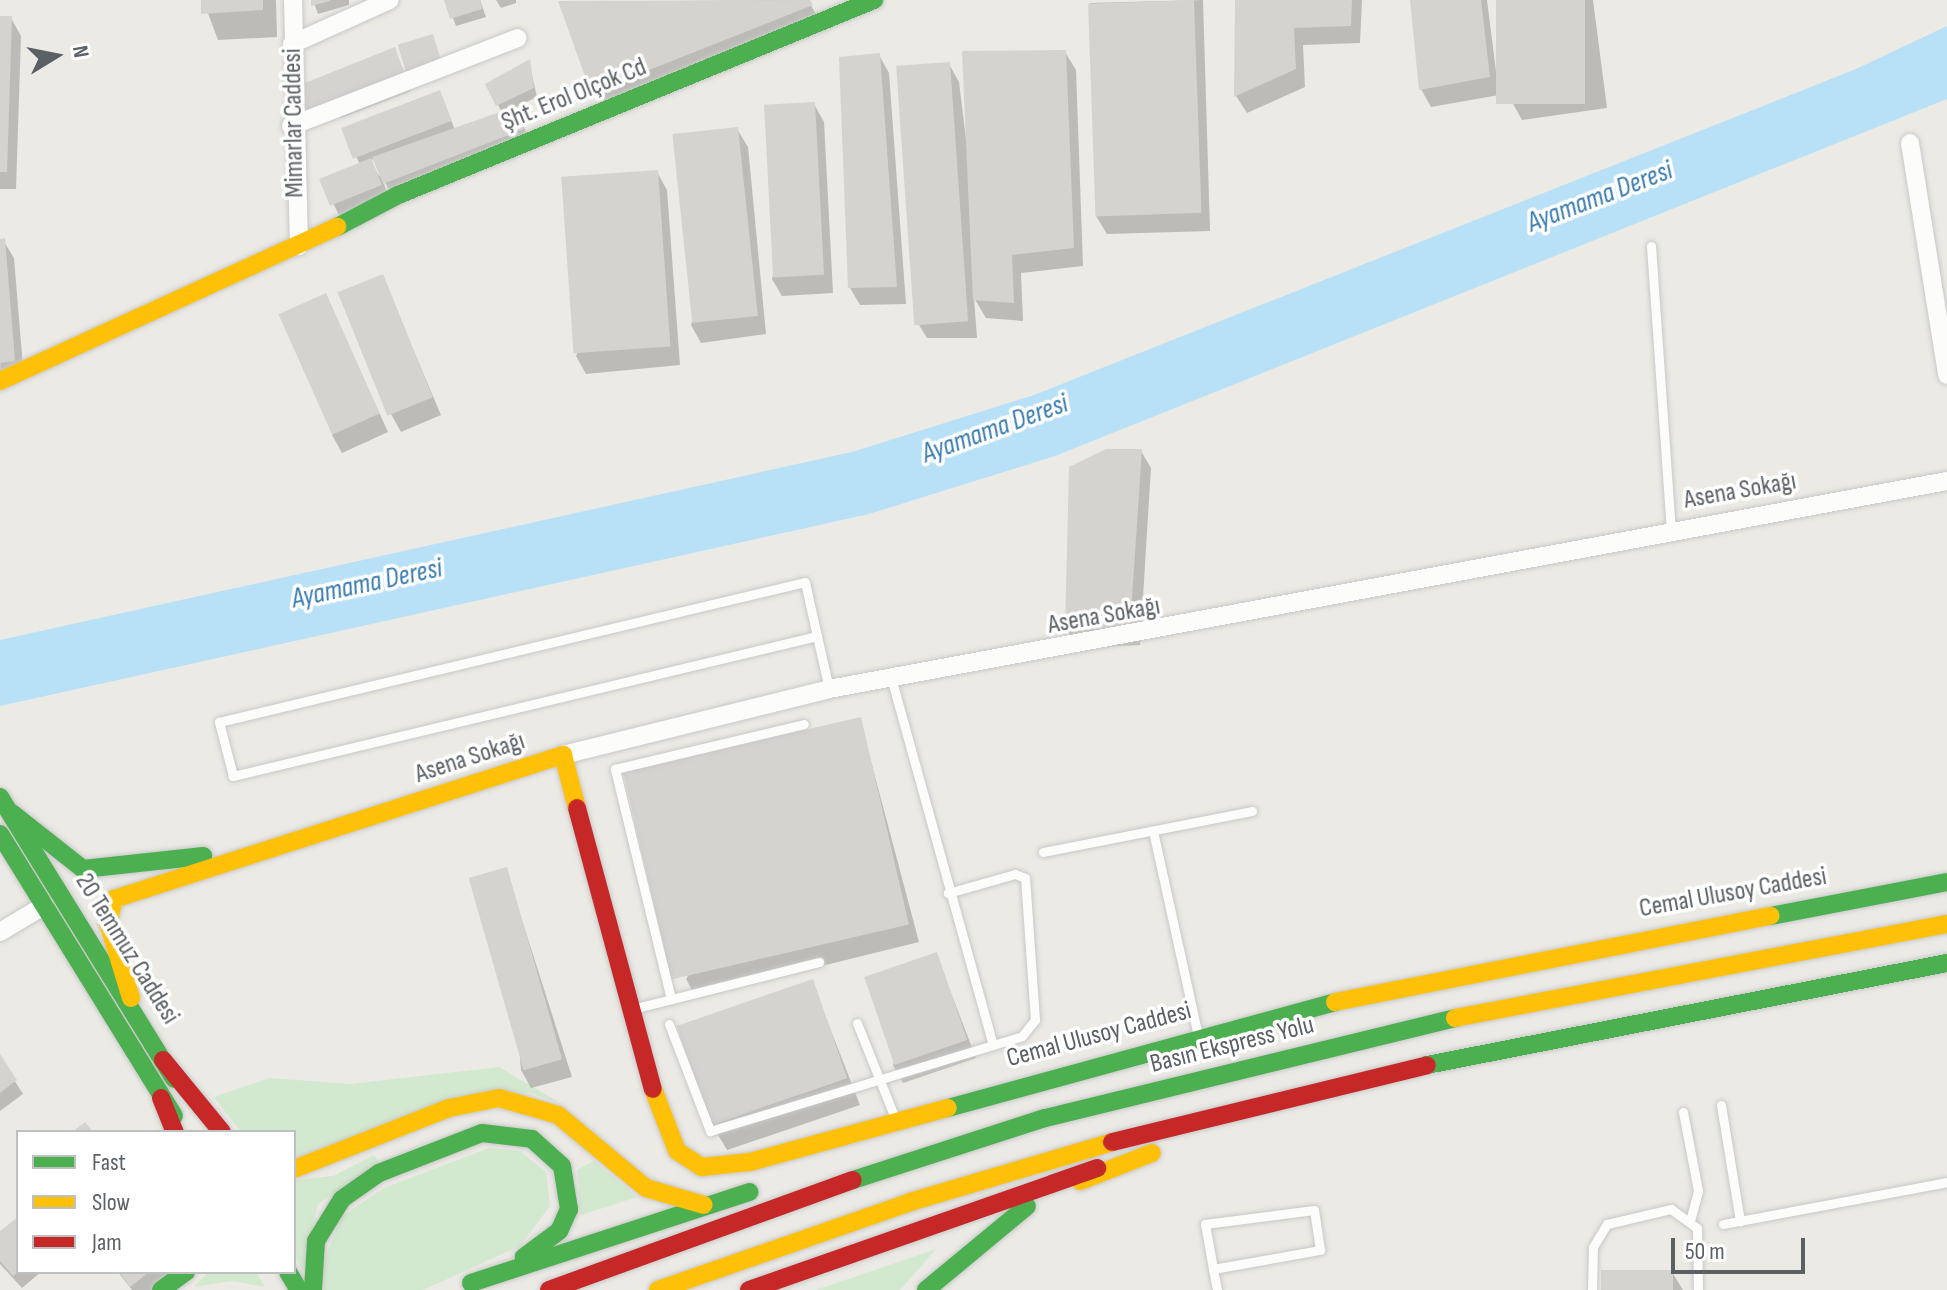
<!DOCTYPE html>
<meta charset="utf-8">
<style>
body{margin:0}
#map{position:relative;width:1947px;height:1290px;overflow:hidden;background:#ebeae5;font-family:"Sofia Sans Condensed",sans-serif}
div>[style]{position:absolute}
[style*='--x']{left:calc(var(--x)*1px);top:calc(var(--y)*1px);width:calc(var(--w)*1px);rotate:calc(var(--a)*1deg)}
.green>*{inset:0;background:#d3e9cf}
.water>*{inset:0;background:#b8e1f7}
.shadow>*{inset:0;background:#0003}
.building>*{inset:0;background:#d5d3d0;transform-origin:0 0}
.roads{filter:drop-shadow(0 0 2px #c8c8c8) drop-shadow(0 0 2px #c8c8c8)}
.lane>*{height:9px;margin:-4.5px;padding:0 4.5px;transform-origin:4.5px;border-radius:4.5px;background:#fcfcfb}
.street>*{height:18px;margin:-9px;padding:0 9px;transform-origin:9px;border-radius:9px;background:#fcfcfb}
.fast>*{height:18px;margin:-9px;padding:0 9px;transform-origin:9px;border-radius:9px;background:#4caf50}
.slow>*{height:18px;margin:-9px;padding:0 9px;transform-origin:9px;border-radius:9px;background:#ffc107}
.jam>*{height:18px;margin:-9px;padding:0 9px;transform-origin:9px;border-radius:9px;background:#c62828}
span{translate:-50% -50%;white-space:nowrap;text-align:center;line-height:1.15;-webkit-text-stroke:7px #fff;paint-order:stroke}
.street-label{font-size:26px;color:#5b6064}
.water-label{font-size:28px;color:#367aae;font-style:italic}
.legend{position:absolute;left:16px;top:1130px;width:280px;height:144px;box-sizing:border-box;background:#fff;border:2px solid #bdbfc1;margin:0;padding:10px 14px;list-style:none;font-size:24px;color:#5b6064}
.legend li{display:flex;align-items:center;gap:16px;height:40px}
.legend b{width:40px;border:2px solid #bdbfc1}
.north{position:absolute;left:16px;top:16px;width:80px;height:80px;-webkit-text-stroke:6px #fff;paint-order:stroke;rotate:80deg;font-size:22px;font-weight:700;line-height:32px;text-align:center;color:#5b6064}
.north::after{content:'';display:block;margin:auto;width:28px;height:36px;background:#5b6064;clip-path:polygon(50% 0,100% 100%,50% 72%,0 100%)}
.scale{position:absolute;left:1671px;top:1238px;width:134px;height:36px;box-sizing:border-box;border:4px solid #5b6064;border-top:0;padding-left:10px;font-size:24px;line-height:28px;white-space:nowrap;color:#5b6064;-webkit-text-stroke:6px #fff;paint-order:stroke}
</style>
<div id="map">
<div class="green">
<div style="clip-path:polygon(499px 1067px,560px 1103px,528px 1092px,294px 1158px,294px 1132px,241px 1132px,214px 1097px,270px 1078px,351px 1084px)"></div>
<div style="clip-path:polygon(489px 1148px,520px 1151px,546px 1172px,550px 1206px,520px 1246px,423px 1290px,324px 1290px,324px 1261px,341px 1217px,384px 1188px)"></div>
<div style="clip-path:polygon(374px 1155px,380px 1163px,318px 1204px,303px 1272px,294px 1255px,294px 1180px,333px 1176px)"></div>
<div style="clip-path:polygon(594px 1161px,637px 1197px,581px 1215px,577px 1170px)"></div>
<div style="clip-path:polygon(936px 1249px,900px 1290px,816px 1290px,869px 1272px)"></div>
<div style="clip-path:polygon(208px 1272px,256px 1272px,265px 1287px,232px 1281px,194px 1287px)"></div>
</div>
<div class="water">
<div style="clip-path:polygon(1947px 26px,1947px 99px,1055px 456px,869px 514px,0 706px,0 640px,852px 452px,1034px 395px,1856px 69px)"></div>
</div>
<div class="shadow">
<div style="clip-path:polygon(203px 0,276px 0,277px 37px,218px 40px)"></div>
<div style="clip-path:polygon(313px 0,349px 0,349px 5px,318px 14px)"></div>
<div style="clip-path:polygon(446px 0,480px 0,486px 17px,456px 26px)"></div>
<div style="clip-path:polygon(496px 0,516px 0,516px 3px,501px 8px)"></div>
<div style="clip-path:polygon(808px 0,821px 23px,603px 110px,561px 2px)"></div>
<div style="clip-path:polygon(1203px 0,1210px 231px,1107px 234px,1096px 216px,1090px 3px)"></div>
<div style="clip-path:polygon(1237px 0,1362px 0,1360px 43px,1303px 45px,1305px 87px,1247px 113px,1236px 96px)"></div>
<div style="clip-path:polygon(1412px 0,1487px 0,1499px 95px,1431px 107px,1421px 89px)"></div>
<div style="clip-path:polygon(1499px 0,1593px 0,1607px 108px,1522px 120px,1512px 102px)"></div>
<div style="clip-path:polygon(0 18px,11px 18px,21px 36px,16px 189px,0 189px)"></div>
<div style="clip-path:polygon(395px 49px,411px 91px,341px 118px,338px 113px)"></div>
<div style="clip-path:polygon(1065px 52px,1076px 70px,1083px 266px,1021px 273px,1023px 321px,986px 318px,974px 298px,977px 338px,927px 338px,916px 320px,949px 64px,959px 82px,969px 164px)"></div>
<div style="clip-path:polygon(879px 55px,889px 73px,906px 304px,860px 305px,850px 288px)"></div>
<div style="clip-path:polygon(evenodd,529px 62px,537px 97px,516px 107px,530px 142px,390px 191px,383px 179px,388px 199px,341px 219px,322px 181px,360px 165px,344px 129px,439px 92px,456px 132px,503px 114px,498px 105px,529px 62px,375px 159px,382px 175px,379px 176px,370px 160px,375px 159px)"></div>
<div style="clip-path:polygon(814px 104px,824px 122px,833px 293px,782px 296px,772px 279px)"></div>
<div style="clip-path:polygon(737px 129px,748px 147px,766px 334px,701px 343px,691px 325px)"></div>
<div style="clip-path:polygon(657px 172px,667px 190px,680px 365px,586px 374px,576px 356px)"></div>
<div style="clip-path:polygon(3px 240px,14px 258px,24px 379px,0 381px)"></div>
<div style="clip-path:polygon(382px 276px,441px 415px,401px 432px,391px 414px)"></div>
<div style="clip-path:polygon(326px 296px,388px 432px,342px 453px,332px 435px)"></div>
<div style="clip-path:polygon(1141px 451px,1151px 468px,1140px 645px,1077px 648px,1067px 630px)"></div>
<div style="clip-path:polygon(860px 720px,919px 942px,696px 997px,686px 979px)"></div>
<div style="clip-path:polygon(506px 870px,572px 1077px,531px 1088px,521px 1070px)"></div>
<div style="clip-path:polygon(936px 954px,976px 1058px,903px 1083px,893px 1065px)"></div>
<div style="clip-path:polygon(812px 982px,860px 1105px,727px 1150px,711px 1123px)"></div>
<div style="clip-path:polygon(0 1058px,23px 1094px,0 1111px)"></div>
<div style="clip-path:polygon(18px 1220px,18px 1272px,41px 1272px,22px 1288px,0 1264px,0 1234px)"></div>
<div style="clip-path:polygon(118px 1272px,181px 1272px,159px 1290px,132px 1290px)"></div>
<div style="clip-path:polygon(1672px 1272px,1683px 1290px,1603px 1290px)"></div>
</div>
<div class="building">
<div style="clip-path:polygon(201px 0,263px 0,263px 10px,201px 14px)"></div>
<div style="clip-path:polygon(311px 0,330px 0,330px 1px,311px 6px)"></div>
<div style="clip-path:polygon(444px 0,480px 0,482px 9px,450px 19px)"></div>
<div style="clip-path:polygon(810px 0,813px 5px,591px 93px,558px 1px)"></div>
<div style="left:1194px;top:0;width:213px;height:106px;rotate:88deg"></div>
<div style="clip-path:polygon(1235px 0,1352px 0,1351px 26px,1294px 28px,1296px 69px,1234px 97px)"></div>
<div style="clip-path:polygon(1410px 0,1481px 0,1490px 77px,1419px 90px)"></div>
<div style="left:1496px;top:0;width:89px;height:104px"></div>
<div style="clip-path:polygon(0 16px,12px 16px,7px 172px,0 172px)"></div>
<div style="left:433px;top:34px;width:30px;height:37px;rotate:73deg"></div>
<div style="clip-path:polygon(395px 47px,405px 78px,304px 116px,300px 85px)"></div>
<div style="clip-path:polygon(1066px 50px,1074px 248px,1012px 255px,1014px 303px,973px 300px,962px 51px)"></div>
<div style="clip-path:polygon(880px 53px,897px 287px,848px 288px,839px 57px)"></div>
<div style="clip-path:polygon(530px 59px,534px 88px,496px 106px,485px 84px)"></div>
<div style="left:950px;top:62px;width:260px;height:54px;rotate:86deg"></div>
<div style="left:440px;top:90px;width:33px;height:106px;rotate:69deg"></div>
<div style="left:815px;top:102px;width:173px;height:51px;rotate:87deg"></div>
<div style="clip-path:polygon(517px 106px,524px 129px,383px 184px,372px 157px)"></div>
<div style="left:738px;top:127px;width:190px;height:66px;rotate:84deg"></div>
<div style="left:371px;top:158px;width:29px;height:56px;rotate:68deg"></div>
<div style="left:658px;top:170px;width:177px;height:97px;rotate:86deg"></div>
<div style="clip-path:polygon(5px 238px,15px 361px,0 363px,0 239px)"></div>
<div style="left:383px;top:274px;width:133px;height:49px;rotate:68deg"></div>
<div style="left:326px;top:293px;width:132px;height:52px;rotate:66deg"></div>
<div style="clip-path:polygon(1106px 449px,1142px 449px,1130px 628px,1065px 630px,1069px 467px)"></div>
<div style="left:861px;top:717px;width:213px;height:244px;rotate:77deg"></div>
<div style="left:507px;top:867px;width:200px;height:40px;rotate:74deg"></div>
<div style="left:937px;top:952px;width:93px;height:77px;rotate:71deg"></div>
<div style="left:813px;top:979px;width:105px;height:144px;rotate:71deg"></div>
<div style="clip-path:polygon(0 1054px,17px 1080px,0 1093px)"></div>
<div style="clip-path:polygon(85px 1122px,93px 1132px,72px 1132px)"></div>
<div style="clip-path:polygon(18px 1217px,18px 1272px,13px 1276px,0 1261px,0 1231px)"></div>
<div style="left:1601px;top:1270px;width:72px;height:20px"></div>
<div style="clip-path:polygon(119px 1272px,149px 1272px,130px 1287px)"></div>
</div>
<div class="roads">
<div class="lane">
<div style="--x:1651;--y:246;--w:285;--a:86"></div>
<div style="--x:817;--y:636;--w:601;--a:166.52"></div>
<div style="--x:233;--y:776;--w:56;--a:-104.5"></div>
<div style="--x:219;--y:722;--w:602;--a:-13.44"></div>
<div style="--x:805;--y:582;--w:55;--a:77.5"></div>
<div style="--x:817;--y:636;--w:54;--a:77.2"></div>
<div style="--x:892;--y:681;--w:375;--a:74.5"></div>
<div style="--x:1153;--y:831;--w:209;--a:77.6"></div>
<div style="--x:1043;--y:852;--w:213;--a:-11.1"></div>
<div style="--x:671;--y:999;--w:237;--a:-103.7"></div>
<div style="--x:615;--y:769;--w:194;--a:-13.4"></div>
<div style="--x:632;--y:1009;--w:193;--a:-14.1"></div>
<div style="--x:857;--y:1023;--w:102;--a:68.2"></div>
<div style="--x:669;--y:1024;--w:115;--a:69"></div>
<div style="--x:710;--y:1131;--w:326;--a:-16.9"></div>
<div style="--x:1022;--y:1036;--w:21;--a:-51"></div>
<div style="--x:1035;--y:1020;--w:142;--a:-94"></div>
<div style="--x:1025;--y:878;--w:11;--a:-158"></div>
<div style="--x:1015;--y:874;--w:70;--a:164.2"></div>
<div style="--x:1721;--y:1105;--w:118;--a:80.7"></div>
<div style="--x:1683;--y:1112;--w:80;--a:79.2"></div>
<div style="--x:1698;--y:1191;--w:28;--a:105"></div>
<div style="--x:1723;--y:1224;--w:228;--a:-10.6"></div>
<div style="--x:1213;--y:1269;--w:109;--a:-10.1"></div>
<div style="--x:1320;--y:1250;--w:40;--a:-98.5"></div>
<div style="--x:1314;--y:1210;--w:110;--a:172.7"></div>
<div style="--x:1205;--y:1224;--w:46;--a:79.9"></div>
<div style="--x:1213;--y:1269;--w:21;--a:79"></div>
<div style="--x:1592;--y:1290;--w:43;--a:-88.7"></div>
<div style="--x:1593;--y:1247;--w:27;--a:-59"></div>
<div style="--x:1607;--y:1224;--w:66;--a:-13.2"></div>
<div style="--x:1671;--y:1209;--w:32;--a:36"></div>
<div style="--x:1697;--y:1228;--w:62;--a:89.1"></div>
</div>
<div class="street">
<div style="--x:293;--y:0;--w:246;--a:88.6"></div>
<div style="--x:292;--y:44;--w:107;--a:-24.2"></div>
<div style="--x:291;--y:126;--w:243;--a:-21.2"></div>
<div style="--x:1910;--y:143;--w:235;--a:80.9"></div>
<div style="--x:563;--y:755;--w:274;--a:-13.9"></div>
<div style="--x:829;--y:689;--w:1137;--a:-10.54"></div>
<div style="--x:0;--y:932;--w:52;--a:-31"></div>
</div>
<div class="fast">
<div style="--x:337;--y:227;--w:67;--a:-27.7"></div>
<div style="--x:396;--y:196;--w:517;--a:-22.3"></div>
<div style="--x:0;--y:797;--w:331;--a:58.3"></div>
<div style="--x:12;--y:813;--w:90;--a:38.3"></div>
<div style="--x:83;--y:869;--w:121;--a:-6.2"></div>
<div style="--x:0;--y:834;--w:331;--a:58.3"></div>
<div style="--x:1771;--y:916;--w:179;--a:-10.9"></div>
<div style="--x:1427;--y:1065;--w:530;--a:-11.1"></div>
<div style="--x:948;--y:1108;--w:401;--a:-15.3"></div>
<div style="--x:853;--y:1180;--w:202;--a:-17.9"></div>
<div style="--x:1045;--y:1118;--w:422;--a:-13.7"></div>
<div style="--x:288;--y:1272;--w:21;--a:59"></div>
<div style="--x:471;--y:1283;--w:293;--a:-18.1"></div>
<div style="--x:161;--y:1290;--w:31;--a:-36"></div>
<div style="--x:313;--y:1290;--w:49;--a:-86.5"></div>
<div style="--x:316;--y:1241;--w:49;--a:-58.2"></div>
<div style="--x:342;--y:1199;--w:45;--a:-35.1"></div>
<div style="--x:379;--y:1173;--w:110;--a:-21.2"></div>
<div style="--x:482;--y:1133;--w:50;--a:6.8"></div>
<div style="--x:532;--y:1139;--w:40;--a:42"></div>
<div style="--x:562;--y:1166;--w:44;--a:80.8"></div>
<div style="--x:569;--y:1209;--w:24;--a:114"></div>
<div style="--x:559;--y:1231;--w:44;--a:143.4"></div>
<div style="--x:926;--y:1290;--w:131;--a:-39.7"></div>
</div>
<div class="slow">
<div style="--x:0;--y:381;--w:371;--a:-24.6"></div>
<div style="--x:131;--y:998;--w:78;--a:-107"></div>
<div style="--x:108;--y:923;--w:25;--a:-76"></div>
<div style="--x:114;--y:899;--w:472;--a:-17.8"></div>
<div style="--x:563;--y:755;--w:55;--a:75.2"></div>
<div style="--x:1335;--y:1002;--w:444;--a:-11.2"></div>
<div style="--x:1455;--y:1018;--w:501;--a:-10.82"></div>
<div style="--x:653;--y:1089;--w:66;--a:68.8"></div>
<div style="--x:677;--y:1151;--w:30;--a:33"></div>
<div style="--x:702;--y:1167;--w:48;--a:-5.9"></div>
<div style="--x:750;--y:1162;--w:205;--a:-15.3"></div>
<div style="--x:294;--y:1169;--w:167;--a:-21.5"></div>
<div style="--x:449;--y:1108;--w:51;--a:-11.3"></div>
<div style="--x:499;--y:1098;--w:61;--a:16.1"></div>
<div style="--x:558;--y:1115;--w:114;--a:39.7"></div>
<div style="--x:646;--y:1188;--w:60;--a:16.3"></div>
<div style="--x:1080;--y:1181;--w:77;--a:-21.3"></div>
<div style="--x:658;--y:1290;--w:267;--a:-19.2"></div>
<div style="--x:910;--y:1202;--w:211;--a:-16.5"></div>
</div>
<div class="jam">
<div style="--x:577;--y:808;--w:291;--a:74.9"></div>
<div style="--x:163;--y:1060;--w:93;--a:50.7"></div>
<div style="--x:161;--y:1098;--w:37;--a:68"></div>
<div style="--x:1112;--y:1142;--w:324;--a:-13.7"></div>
<div style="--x:549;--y:1290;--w:323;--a:-19.9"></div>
<div style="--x:749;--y:1290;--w:369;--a:-19.3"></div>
</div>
</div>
<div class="street-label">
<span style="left:574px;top:95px;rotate:-22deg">Şht. Erol Olçok Cd</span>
<span style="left:294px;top:123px;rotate:-91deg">Mimarlar Caddesi</span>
<span style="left:1740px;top:491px;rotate:-10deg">Asena Sokağı</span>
<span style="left:1104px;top:616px;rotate:-10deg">Asena Sokağı</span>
<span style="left:470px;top:758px;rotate:-18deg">Asena Sokağı</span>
<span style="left:1733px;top:893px;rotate:-10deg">Cemal Ulusoy Caddesi</span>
<span style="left:127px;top:949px;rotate:58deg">20 Temmuz Caddesi</span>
<span style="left:1099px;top:1035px;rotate:-15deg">Cemal Ulusoy Caddesi</span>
<span style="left:1232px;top:1045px;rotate:-14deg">Basın Ekspress Yolu</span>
</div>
<div class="water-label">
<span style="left:1600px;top:197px;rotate:-21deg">Ayamama Deresi</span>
<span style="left:995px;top:429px;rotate:-20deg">Ayamama Deresi</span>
<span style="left:367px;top:584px;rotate:-12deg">Ayamama Deresi</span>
</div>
<ul class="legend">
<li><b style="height:10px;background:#4caf50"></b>Fast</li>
<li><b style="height:10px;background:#ffc107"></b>Slow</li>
<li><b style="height:10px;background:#c62828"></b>Jam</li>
</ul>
<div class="north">N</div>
<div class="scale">50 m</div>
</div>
